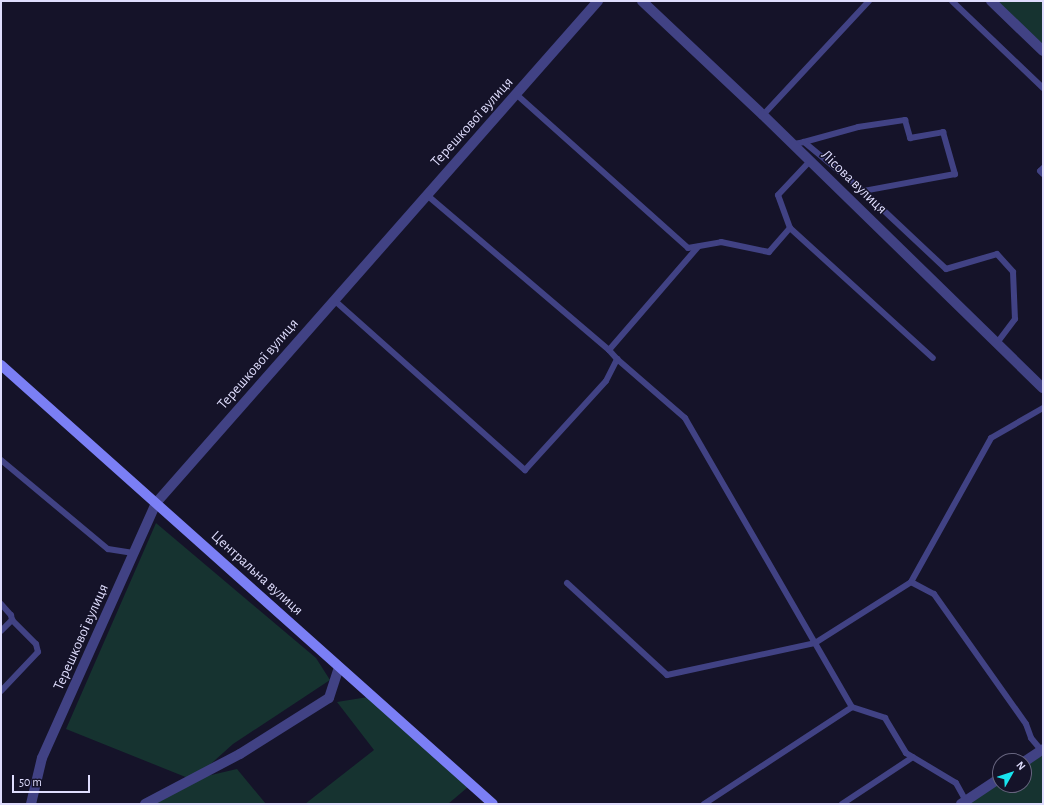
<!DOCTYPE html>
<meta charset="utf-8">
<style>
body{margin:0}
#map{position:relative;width:1044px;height:805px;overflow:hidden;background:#151329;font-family:"Alegreya Sans",sans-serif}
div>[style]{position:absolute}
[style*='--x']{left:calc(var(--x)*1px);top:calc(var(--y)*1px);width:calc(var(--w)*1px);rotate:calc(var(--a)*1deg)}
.green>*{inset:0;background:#163330}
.lane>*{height:6px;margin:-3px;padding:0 3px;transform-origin:3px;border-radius:3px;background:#414284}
.street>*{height:10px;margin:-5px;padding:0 5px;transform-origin:5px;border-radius:5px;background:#414284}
.secondary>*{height:10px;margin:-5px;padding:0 5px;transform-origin:5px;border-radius:5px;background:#7b7ff5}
span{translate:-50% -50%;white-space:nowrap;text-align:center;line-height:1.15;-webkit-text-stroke:3px #151329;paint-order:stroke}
.street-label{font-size:15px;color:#dfddfd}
.frame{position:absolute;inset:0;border:2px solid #dfddfd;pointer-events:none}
.north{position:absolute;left:992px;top:753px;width:40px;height:40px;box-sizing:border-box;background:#151329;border:1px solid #66647e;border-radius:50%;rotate:51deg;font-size:11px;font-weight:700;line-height:16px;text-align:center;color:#dfddfd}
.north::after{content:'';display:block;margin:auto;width:14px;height:18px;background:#18e4ee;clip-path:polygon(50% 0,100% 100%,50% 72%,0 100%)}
.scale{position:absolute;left:12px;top:775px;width:78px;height:18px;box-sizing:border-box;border:2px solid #dfddfd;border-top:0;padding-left:5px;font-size:12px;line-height:14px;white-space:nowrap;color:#dfddfd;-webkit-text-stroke:3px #151329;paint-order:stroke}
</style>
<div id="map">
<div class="green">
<div style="clip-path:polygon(991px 1px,1043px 1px,1043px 51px)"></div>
<div style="clip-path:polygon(156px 523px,316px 658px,330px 680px,233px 744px,194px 779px,237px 769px,266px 804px,145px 804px,193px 780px,66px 729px)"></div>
<div style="clip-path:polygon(368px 697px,468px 787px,448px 804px,305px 804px,374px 750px,337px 702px)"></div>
<div style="clip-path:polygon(1043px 749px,1043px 804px,961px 804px,1000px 778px,1000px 785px,1024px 785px,1024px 762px)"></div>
</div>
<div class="lane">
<div style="--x:952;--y:1;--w:126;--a:43.7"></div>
<div style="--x:517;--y:95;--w:229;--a:41.8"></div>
<div style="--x:688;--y:248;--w:34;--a:-10"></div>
<div style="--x:721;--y:242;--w:49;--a:11.8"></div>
<div style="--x:769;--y:252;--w:32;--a:-49"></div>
<div style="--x:790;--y:228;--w:35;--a:-110"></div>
<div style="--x:778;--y:195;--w:47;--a:-46.7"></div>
<div style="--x:763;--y:115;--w:156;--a:-47.1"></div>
<div style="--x:794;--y:144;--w:10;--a:-11"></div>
<div style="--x:804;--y:142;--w:56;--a:-15.5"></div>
<div style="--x:858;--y:127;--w:48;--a:-8.5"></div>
<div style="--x:905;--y:120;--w:19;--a:74"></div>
<div style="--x:910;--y:138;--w:34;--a:-10"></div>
<div style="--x:943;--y:132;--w:44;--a:74.1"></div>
<div style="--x:955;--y:174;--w:94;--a:169.5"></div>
<div style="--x:863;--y:191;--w:77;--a:-140.3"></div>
<div style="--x:1043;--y:168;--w:4;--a:135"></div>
<div style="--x:1040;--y:171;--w:4;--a:45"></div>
<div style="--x:863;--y:191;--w:114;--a:43.2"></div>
<div style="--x:946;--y:269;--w:53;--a:-16.4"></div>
<div style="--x:997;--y:254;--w:24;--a:48"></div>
<div style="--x:1013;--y:272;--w:47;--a:87.6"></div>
<div style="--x:1015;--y:319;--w:30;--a:127"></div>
<div style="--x:790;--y:228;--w:193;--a:42.3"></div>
<div style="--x:334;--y:300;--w:256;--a:41.7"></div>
<div style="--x:525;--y:470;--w:120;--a:-47.7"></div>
<div style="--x:606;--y:381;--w:25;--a:-63"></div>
<div style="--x:617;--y:359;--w:12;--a:-132"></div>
<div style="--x:609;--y:350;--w:239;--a:-139.6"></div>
<div style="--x:609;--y:350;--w:136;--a:-49.2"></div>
<div style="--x:617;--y:359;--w:90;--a:40.9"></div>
<div style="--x:685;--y:418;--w:334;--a:60"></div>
<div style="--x:852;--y:707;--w:35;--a:18"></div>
<div style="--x:885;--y:718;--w:41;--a:59"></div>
<div style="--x:906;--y:753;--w:58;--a:31"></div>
<div style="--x:956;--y:783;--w:21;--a:61"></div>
<div style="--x:1;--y:460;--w:139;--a:39.8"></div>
<div style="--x:108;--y:549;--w:24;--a:9"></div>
<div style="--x:911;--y:582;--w:165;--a:-60.9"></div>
<div style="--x:991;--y:438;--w:60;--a:-30"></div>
<div style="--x:567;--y:583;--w:136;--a:42.6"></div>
<div style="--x:667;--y:675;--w:151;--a:-12.2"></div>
<div style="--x:815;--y:643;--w:114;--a:-32.4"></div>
<div style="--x:911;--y:582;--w:26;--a:28"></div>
<div style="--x:934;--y:594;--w:159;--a:54.7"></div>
<div style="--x:1026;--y:724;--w:15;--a:70"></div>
<div style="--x:1031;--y:738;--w:16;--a:50"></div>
<div style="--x:1;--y:604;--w:15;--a:48"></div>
<div style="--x:11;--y:615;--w:5;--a:79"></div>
<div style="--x:12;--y:620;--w:34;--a:45"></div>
<div style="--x:36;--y:644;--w:8;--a:76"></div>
<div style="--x:38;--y:652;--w:54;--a:133.5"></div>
<div style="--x:1;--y:631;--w:16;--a:-45"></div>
<div style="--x:704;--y:804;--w:177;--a:-33.2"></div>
<div style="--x:842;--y:804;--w:85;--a:-33.5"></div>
</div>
<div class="street">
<div style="--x:642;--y:1;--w:166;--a:43.3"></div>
<div style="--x:763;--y:115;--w:391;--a:44.3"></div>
<div style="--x:991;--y:1;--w:72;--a:43.9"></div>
<div style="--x:1024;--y:762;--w:23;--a:-34"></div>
<div style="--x:31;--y:804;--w:47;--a:-76.6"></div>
<div style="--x:42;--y:758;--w:279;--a:-65.9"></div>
<div style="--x:156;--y:503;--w:669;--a:-48.64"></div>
<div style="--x:145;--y:804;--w:107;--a:-27.8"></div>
<div style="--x:240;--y:754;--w:105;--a:-32.2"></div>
<div style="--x:329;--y:698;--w:32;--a:-72"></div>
<div style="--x:961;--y:804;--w:47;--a:-33.7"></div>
</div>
<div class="secondary">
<div style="--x:1;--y:365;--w:659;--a:41.74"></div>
</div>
<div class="street-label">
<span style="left:472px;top:122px;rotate:-48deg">Терешкової вулиця</span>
<span style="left:854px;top:182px;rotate:44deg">Лісова вулиця</span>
<span style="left:258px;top:364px;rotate:-49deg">Терешкової вулиця</span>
<span style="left:257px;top:573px;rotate:42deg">Центральна вулиця</span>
<span style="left:81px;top:637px;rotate:-66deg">Терешкової вулиця</span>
</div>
<div class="frame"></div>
<div class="north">N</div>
<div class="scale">50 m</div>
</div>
